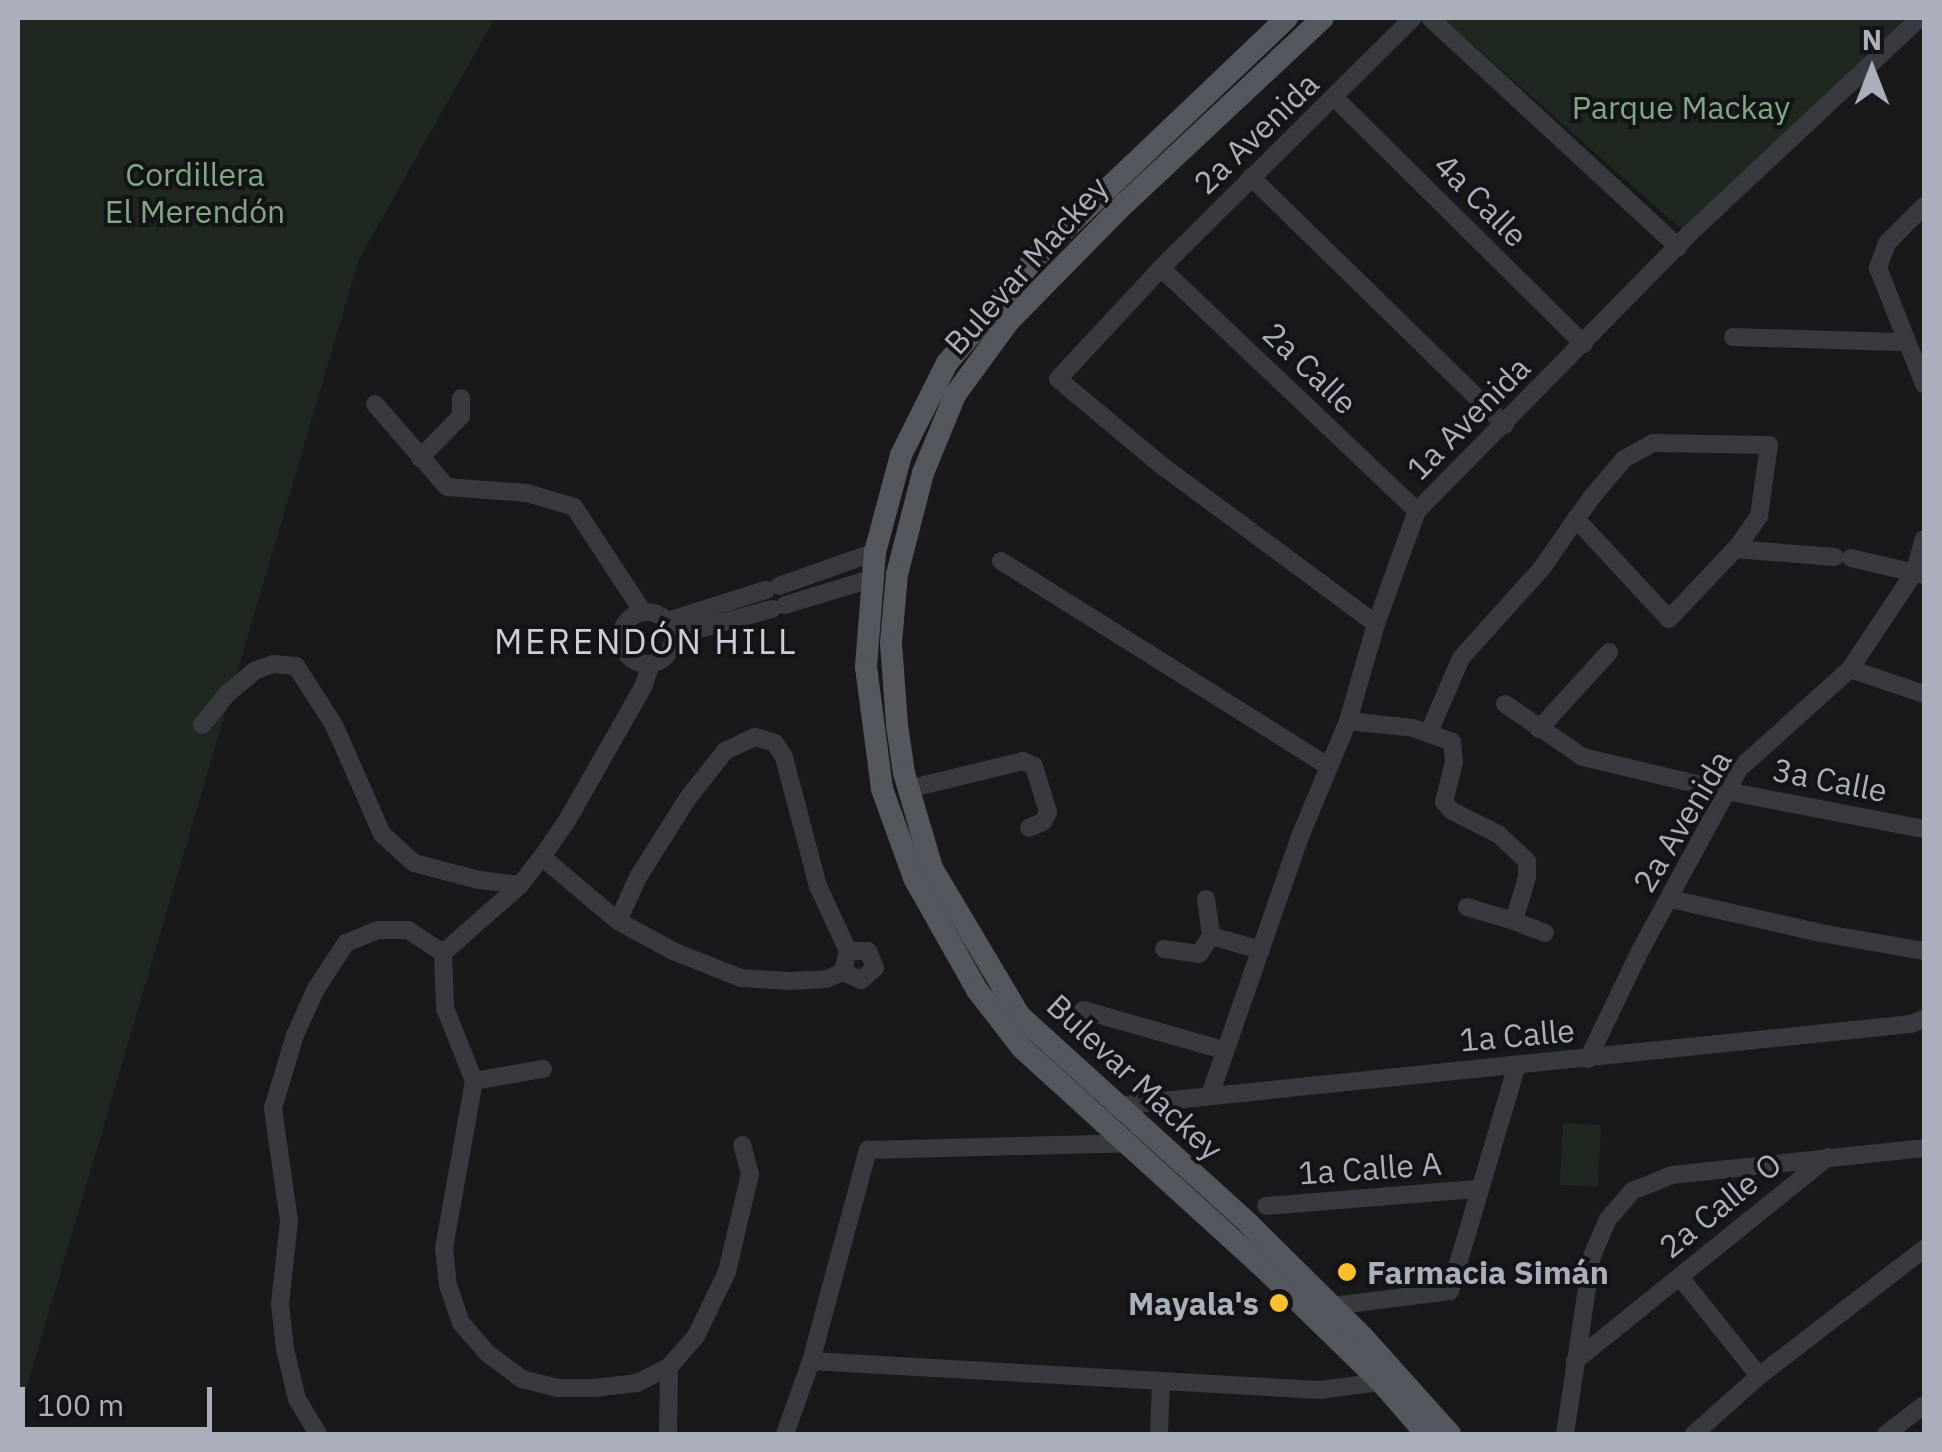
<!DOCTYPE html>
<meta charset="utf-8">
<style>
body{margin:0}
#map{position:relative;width:1942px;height:1452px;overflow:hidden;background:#19181b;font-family:"IBM Plex Sans",sans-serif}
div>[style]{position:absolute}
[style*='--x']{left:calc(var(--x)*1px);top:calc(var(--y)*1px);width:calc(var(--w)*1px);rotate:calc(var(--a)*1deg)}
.green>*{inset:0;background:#1e2720;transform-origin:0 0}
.minor>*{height:18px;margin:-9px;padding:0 9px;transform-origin:9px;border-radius:9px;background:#393a40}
.minor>.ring{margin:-9px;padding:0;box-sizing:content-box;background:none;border:18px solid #393a40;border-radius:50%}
.major>*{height:22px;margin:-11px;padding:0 11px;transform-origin:11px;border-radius:11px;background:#55575f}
.dots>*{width:28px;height:28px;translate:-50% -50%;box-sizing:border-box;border:5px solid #141316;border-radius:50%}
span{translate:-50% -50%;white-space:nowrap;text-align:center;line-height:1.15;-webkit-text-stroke:8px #141316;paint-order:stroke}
.park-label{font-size:32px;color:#80a884}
.street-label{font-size:32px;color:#aaafbb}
.poi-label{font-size:32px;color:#aaafbb;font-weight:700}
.left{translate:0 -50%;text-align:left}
.right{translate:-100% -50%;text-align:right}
.neighbourhood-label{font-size:35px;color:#cbced7;letter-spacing:2.5px}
.frame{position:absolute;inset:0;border:20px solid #aaafbb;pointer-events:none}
.north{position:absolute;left:1822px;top:20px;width:100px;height:100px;-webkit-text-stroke:8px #141316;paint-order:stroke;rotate:0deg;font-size:28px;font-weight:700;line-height:40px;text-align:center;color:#aaafbb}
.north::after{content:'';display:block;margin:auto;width:35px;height:45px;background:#aaafbb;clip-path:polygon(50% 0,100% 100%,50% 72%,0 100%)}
.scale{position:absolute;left:20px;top:1387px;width:192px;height:45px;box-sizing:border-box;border:5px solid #aaafbb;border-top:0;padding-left:12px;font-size:30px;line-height:35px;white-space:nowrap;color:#aaafbb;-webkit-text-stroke:8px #141316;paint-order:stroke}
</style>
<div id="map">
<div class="green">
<div style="clip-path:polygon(18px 18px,495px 18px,359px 259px,18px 1417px)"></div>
<div style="clip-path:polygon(1443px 18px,1907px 18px,1681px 229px)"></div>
<div style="left:1563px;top:1123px;width:38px;height:62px;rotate:3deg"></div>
</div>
<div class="minor">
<div style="--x:1430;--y:18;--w:338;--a:42.7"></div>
<div style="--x:1335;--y:98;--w:350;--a:44.7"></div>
<div style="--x:1251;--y:177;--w:355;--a:44.3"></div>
<div style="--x:1924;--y:206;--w:52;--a:135"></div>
<div style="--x:1887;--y:243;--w:27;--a:110"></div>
<div style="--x:1878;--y:268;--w:125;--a:68.4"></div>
<div style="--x:1161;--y:268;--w:353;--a:43.5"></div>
<div style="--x:1733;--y:337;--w:173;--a:1.7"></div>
<div style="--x:375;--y:404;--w:110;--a:49.1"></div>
<div style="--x:447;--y:487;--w:80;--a:4.3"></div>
<div style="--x:527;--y:493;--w:49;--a:16.6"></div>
<div style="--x:574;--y:507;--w:126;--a:56.7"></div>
<div style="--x:420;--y:458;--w:59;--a:-45.7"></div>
<div style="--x:461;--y:416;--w:18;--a:-90"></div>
<div style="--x:1735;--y:549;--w:100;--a:4.6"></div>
<div style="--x:1851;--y:558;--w:75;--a:13.1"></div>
<div style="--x:1001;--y:561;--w:386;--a:32.1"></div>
<div style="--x:779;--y:586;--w:102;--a:-19.5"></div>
<div style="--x:785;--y:605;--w:90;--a:-16.8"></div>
<div class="ring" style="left:621px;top:612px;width:34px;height:34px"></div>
<div style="--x:667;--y:621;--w:104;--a:-17.4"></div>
<div style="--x:1376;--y:624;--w:267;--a:-143.5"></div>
<div style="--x:1161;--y:465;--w:134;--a:-140.1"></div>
<div style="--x:1058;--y:379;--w:151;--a:-47.1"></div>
<div style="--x:1161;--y:268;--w:355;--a:-44.8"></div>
<div style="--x:673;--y:636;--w:103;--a:-15.3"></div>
<div style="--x:1850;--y:669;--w:78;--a:18.7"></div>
<div style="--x:1505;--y:704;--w:94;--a:34.2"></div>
<div style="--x:1583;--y:757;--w:147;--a:13.4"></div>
<div style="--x:1726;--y:791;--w:202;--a:10.9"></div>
<div style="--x:1348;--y:721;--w:65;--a:6.1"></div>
<div style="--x:1413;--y:728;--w:41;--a:19.7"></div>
<div style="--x:1452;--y:742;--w:20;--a:84"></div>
<div style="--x:1454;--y:762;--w:41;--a:104"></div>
<div style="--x:1444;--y:802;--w:12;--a:48"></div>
<div style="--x:1452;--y:811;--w:51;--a:26.6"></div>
<div style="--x:1498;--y:834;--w:40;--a:43"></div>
<div style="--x:1527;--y:861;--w:16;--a:90"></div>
<div style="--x:1527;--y:877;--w:46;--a:106.5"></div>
<div style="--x:1514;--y:921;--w:49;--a:-163.4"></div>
<div style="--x:202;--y:725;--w:40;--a:-51"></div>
<div style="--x:227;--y:694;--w:35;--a:-40"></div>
<div style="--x:254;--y:671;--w:20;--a:-20"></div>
<div style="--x:273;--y:664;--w:23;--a:5"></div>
<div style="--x:296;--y:666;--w:70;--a:57.2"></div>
<div style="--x:334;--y:725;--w:119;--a:66.2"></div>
<div style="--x:382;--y:834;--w:43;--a:42.2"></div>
<div style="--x:414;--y:863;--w:67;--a:14.7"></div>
<div style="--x:479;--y:880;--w:41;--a:7"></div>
<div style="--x:1539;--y:729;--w:104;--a:-47.7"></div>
<div style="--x:1429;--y:732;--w:81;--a:-66.6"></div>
<div style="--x:1461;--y:658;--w:121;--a:-48"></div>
<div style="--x:1542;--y:568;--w:60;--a:-55.2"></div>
<div style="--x:1576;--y:519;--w:26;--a:-54"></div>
<div style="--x:1591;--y:498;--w:51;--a:-49.8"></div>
<div style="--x:1624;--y:459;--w:33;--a:-29"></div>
<div style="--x:1653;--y:443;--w:116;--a:1"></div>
<div style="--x:1769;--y:445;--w:72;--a:98"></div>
<div style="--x:1759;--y:516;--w:35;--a:125"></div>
<div style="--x:1739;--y:545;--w:102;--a:133.4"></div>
<div style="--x:1669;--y:619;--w:137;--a:-132.9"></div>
<div style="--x:908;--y:789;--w:118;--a:-13.7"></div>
<div style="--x:1023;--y:761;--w:12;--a:24"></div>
<div style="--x:1034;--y:766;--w:48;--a:73.1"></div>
<div style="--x:1048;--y:812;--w:11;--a:117"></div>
<div style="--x:1043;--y:822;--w:15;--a:157"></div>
<div style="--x:542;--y:857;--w:99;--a:40.1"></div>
<div style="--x:618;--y:921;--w:63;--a:28.6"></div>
<div style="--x:673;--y:951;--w:73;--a:21.7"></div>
<div style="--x:741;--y:978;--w:49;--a:3.5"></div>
<div style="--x:790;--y:981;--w:36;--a:-3"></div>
<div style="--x:826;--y:979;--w:18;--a:-22"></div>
<div style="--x:843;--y:972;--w:22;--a:-77"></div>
<div style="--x:848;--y:951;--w:72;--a:-114.8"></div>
<div style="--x:818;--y:886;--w:133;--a:-104.8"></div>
<div style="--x:784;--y:757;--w:17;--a:-123"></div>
<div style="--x:775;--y:743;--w:21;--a:-163"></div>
<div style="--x:755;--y:737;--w:33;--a:155"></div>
<div style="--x:725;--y:751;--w:60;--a:128.2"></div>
<div style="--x:688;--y:798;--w:93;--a:122.3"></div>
<div style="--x:638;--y:877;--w:48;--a:114.4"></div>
<div style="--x:1206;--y:899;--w:37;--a:82"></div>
<div style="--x:1211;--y:936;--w:52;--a:15.6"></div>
<div style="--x:1671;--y:899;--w:154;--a:12.8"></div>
<div style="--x:1821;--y:933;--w:105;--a:9.9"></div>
<div style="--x:1514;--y:921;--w:33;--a:21"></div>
<div style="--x:1164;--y:949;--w:35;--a:8"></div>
<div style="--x:1199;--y:954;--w:22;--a:-56"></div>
<div style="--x:443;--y:953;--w:103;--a:-41.4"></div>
<div style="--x:520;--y:885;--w:36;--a:-52"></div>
<div style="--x:542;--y:857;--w:46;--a:-55.6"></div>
<div style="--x:568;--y:819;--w:152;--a:-60.4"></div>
<div style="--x:643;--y:687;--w:24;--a:-71"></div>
<div style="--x:843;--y:972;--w:20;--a:24"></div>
<div style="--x:861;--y:980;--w:18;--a:-41"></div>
<div style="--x:875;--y:968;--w:18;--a:-112"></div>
<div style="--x:868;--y:951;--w:20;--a:180"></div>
<div style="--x:1083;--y:1010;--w:146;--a:15.9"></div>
<div style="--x:1588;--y:1059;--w:120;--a:-64.3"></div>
<div style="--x:1640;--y:951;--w:207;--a:-61.5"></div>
<div style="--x:1739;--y:769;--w:149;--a:-42"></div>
<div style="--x:1850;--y:669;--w:115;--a:-56.3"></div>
<div style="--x:1914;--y:573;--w:35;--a:-74"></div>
<div style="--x:474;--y:1081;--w:70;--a:-9.9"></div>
<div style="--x:1210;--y:1095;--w:271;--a:-70.8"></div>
<div style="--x:1299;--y:839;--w:128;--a:-67.4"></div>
<div style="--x:1348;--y:721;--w:101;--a:-73.9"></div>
<div style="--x:1376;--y:624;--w:120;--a:-70.1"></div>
<div style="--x:1417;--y:511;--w:390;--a:-45.5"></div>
<div style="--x:1690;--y:233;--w:315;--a:-43.1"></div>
<div style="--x:1115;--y:1106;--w:800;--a:-5.88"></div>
<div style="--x:1911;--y:1024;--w:14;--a:-21"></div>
<div style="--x:1266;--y:1206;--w:214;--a:-4.6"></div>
<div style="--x:1680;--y:1277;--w:127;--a:51.4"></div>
<div style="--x:1332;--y:1306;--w:119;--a:-7.2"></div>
<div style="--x:1450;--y:1291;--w:236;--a:-73.5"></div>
<div style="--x:811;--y:1361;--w:510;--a:3.26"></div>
<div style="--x:1320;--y:1390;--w:62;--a:-7.5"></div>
<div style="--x:1575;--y:1361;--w:325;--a:-38.9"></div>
<div style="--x:318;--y:1434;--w:41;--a:-121"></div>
<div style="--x:297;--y:1399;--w:51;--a:-103.5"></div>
<div style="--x:285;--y:1349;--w:45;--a:-96.3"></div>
<div style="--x:280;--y:1304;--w:83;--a:-83.8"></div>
<div style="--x:289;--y:1221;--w:114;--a:-98.1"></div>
<div style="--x:273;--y:1108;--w:76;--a:-73.2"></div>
<div style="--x:295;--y:1035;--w:51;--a:-65.5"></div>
<div style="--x:316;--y:989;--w:55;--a:-56.9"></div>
<div style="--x:346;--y:943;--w:35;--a:-22"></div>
<div style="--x:378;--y:930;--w:30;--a:0"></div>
<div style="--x:408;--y:930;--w:42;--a:33.3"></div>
<div style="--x:443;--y:953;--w:55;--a:87.9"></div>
<div style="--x:445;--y:1008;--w:79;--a:68.3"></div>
<div style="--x:474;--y:1081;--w:170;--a:100.2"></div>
<div style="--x:444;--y:1248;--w:37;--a:84"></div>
<div style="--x:448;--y:1285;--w:40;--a:71.1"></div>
<div style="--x:461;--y:1323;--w:40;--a:49"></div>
<div style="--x:487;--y:1353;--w:44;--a:36.6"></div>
<div style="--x:522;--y:1379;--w:38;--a:14"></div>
<div style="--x:559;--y:1388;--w:35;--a:0"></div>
<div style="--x:594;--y:1388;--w:43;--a:-6.6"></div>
<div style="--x:637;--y:1383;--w:36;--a:-27"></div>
<div style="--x:669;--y:1367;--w:41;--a:-48.9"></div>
<div style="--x:696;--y:1336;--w:71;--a:-64.2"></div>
<div style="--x:727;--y:1272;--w:101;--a:-76.8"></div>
<div style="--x:750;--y:1174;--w:30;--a:-105"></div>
<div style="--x:668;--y:1434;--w:67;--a:-89.1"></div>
<div style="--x:785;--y:1434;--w:77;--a:-70.4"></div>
<div style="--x:811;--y:1361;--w:219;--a:-74.9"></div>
<div style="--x:868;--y:1150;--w:262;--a:-1.5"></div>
<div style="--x:1159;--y:1434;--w:53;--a:-87.8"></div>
<div style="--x:1565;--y:1434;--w:180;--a:-81.4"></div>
<div style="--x:1592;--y:1256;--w:40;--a:-66.6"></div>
<div style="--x:1608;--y:1219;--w:37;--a:-49"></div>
<div style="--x:1632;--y:1191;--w:43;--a:-21.8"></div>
<div style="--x:1672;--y:1175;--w:253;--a:-6.1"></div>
<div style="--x:1694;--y:1434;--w:87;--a:-41.7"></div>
<div style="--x:1759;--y:1376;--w:208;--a:-37.6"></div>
<div style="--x:1886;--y:1434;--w:48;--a:-37.3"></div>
</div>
<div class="major">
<div style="--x:1287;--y:18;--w:347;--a:136.4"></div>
<div style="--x:1036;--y:257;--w:138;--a:130"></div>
<div style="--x:947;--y:363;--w:103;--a:116.6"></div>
<div style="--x:901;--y:455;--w:100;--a:105"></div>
<div style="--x:875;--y:552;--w:115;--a:94.5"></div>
<div style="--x:866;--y:667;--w:123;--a:82.5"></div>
<div style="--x:882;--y:789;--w:95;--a:70.2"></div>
<div style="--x:914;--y:878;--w:129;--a:60.6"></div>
<div style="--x:977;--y:990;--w:73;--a:52.2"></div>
<div style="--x:1022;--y:1048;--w:334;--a:42.3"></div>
<div style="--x:1269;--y:1273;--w:156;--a:44.2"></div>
<div style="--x:1381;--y:1382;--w:69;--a:49.1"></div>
<div style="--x:1323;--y:18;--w:272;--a:136.9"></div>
<div style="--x:1124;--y:204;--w:164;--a:134.5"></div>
<div style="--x:1009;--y:321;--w:92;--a:126.1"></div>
<div style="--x:955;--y:395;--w:84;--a:112.3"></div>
<div style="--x:923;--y:473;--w:104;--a:104.4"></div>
<div style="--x:897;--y:574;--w:69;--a:95"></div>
<div style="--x:891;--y:643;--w:82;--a:85.8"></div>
<div style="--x:897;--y:725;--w:49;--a:81.7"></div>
<div style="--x:904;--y:773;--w:99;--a:73.6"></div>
<div style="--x:932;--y:868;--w:172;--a:59.3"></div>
<div style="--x:1020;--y:1016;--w:309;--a:42.2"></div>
<div style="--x:1249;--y:1224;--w:162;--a:44.7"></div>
<div style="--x:1364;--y:1338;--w:129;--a:48.1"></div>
</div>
<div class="dots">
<div style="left:1347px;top:1272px;background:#fec02d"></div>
<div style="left:1279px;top:1303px;background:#fec02d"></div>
</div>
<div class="park-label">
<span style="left:1681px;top:107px">Parque Mackay</span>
<span style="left:195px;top:193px">Cordillera<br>El Merendón</span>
</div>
<div class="street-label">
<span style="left:1256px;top:133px;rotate:-44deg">2a Avenida</span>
<span style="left:1481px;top:200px;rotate:45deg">4a Calle</span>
<span style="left:1026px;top:265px;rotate:-48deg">Bulevar Mackey</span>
<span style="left:1310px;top:368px;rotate:44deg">2a Calle</span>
<span style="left:1468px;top:418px;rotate:-45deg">1a Avenida</span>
<span style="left:1830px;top:780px;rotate:11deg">3a Calle</span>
<span style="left:1682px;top:821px;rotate:-59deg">2a Avenida</span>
<span style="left:1517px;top:1035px;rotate:-5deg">1a Calle</span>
<span style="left:1135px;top:1077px;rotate:43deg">Bulevar Mackey</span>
<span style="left:1370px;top:1168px;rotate:-4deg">1a Calle A</span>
<span style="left:1720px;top:1205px;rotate:-39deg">2a Calle O</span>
</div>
<div class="poi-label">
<span class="left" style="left:1367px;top:1272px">Farmacia Simán</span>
<span class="right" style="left:1259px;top:1303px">Mayala's</span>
</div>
<div class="neighbourhood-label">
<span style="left:646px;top:641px">MERENDÓN HILL</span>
</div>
<div class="frame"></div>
<div class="north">N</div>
<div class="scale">100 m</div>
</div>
